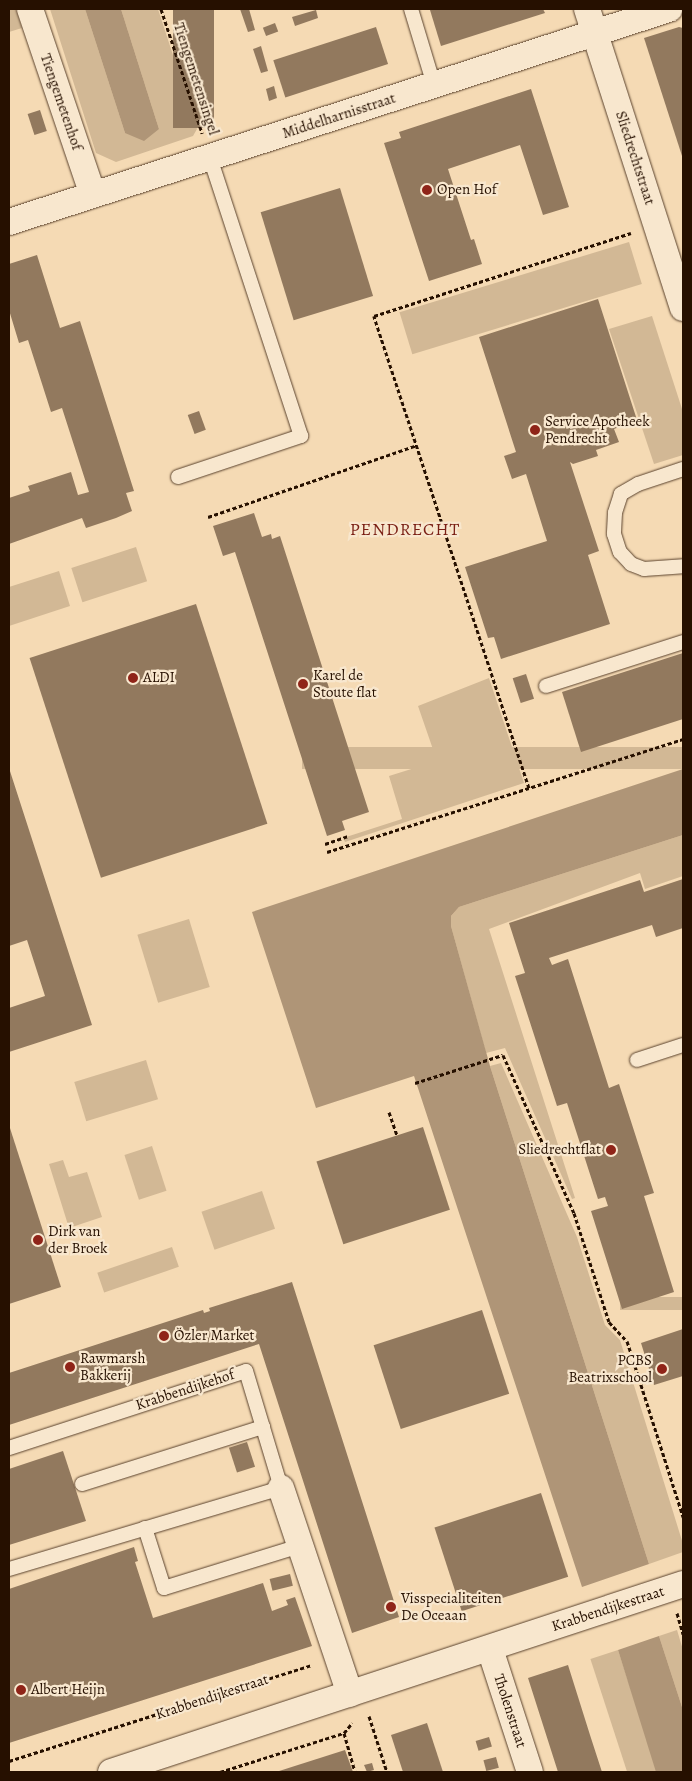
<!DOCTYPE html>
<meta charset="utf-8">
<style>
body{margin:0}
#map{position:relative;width:692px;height:1781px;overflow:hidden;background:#f5dab4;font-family:Alegreya,serif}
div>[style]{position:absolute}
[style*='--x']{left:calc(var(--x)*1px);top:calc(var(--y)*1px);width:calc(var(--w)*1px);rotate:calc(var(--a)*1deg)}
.green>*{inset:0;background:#d2b895;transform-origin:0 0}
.water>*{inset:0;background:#af9577}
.building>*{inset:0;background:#92795e;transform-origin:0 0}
.path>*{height:3px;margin-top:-1.5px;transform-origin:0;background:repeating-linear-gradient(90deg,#261000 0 4px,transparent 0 6.5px)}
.roads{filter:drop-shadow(0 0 1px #5a422d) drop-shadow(0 0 1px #5a422d)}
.service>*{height:14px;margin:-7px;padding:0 7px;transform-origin:7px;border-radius:7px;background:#f8e7ce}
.minor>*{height:26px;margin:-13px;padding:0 13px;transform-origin:13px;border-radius:13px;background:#f8e7ce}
.dots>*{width:14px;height:14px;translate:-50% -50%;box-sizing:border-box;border:2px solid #f8e7ce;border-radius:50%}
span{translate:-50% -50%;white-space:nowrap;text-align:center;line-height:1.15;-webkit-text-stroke:4.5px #f8e7ce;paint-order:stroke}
.street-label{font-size:15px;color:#261000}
.poi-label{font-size:15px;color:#261000}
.left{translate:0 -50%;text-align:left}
.right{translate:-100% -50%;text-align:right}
.quarter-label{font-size:18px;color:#7a1f14;letter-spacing:1px}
.frame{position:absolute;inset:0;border:10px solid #261000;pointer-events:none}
</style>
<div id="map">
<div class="green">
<div style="clip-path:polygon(9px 9px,16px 9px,22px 28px,9px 32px)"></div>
<div style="clip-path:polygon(50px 9px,85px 9px,125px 133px,159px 129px,121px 9px,158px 9px,197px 129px,193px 136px,116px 162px,96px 153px)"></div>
<div style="left:629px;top:242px;width:44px;height:240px;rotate:73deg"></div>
<div style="clip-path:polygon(652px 316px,683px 412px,683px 455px,654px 464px,609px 329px)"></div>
<div style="left:136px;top:547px;width:36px;height:68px;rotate:72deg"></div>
<div style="clip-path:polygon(59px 571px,70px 606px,9px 626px,9px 587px)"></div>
<div style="clip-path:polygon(489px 678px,524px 783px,345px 842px,343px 838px,402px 819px,389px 776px,437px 761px,418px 706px)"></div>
<div style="left:683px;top:747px;width:22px;height:381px;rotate:90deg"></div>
<div style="clip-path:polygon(683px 835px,683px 876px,645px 889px,640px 873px,489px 929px,575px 1198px,572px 1199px,505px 1048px,486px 1053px,451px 926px,451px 916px,459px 907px)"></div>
<div style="left:189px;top:919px;width:71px;height:54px;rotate:73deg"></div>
<div style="left:146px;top:1060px;width:41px;height:75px;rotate:73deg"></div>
<div style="clip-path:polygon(501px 1063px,577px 1237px,605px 1325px,620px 1340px,683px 1544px,683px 1552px,649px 1564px,490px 1066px)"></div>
<div style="left:152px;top:1146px;width:47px;height:29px;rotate:72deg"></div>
<div style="clip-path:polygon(63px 1160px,69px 1177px,87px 1172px,102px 1217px,69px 1228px,49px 1164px)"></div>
<div style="left:262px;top:1191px;width:40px;height:64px;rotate:71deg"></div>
<div style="left:172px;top:1247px;width:21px;height:79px;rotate:71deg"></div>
<div style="left:683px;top:1297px;width:13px;height:63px;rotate:90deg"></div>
<div style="clip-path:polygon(677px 1630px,683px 1650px,683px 1710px,659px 1636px)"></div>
<div style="left:618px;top:1650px;width:128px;height:29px;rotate:72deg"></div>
</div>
<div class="water">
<div style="clip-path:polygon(85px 9px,121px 9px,159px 129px,144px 141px,125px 133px)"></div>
<div style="clip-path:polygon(683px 769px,683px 835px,459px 907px,451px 916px,451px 926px,490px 1066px,649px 1564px,582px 1587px,414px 1076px,316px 1108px,252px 912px)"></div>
<div style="clip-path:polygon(659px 1636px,683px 1710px,683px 1772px,656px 1772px,618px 1650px)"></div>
</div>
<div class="building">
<div style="left:173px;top:9px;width:41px;height:119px"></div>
<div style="clip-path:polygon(240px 9px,249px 9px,255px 30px,248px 32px)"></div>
<div style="clip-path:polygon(543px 9px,545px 13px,441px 46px,430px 10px)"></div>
<div style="clip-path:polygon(316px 10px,318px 18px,295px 26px,292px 17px)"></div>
<div style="left:275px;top:23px;width:9px;height:13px;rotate:69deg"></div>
<div style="left:376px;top:27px;width:39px;height:108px;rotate:72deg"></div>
<div style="clip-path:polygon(679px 27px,683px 28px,683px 159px,644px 38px)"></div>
<div style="clip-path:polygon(261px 46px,268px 71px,261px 73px,253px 49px)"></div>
<div style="clip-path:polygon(274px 86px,277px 98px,269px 101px,266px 89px)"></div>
<div style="clip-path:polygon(531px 89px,569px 207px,543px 215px,520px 145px,448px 169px,471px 240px,474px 239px,482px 264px,429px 281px,384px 143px,401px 138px,399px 132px)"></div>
<div style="left:40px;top:110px;width:22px;height:13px;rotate:72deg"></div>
<div style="left:340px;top:188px;width:113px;height:83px;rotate:73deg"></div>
<div style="clip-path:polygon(37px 255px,60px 328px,80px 321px,134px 491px,126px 493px,132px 511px,116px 518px,86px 528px,82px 518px,9px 544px,9px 498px,30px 491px,28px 486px,71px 472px,78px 495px,89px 492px,62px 408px,51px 412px,28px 340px,19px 343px,9px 310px,9px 264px)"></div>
<div style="clip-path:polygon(598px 299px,637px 420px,614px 429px,619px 442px,596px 450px,598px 456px,573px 464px,570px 462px,599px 551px,588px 555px,610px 624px,501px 659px,494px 637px,488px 638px,465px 567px,547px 541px,526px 474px,512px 479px,504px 456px,516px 452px,479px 337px)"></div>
<div style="left:199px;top:411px;width:20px;height:12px;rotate:70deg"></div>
<div style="clip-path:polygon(254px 513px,262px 537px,271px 534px,272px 539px,280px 536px,369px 812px,342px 821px,345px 830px,327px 836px,235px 552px,223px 556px,213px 526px)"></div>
<div style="left:196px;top:604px;width:231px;height:175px;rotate:72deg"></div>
<div style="clip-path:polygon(683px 653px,683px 719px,581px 752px,562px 692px)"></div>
<div style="left:526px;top:674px;width:26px;height:14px;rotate:72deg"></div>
<div style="clip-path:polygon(9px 768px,92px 1025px,9px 1052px,9px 1008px,45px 996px,27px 940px,9px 946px)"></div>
<div style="clip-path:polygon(683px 879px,683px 928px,656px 937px,652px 925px,549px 958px,552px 965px,568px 959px,609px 1088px,619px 1084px,654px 1193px,644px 1196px,674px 1292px,622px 1309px,591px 1211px,608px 1206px,605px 1197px,598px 1199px,567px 1103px,557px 1106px,515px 976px,525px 973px,509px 923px,640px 880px,644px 892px)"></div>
<div style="clip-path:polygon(9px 1125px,61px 1287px,9px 1304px)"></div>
<div style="left:423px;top:1127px;width:87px;height:112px;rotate:72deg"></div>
<div style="clip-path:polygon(292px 1282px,399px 1617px,352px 1633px,259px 1344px,9px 1425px,9px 1373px,203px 1310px,204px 1313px,210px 1311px,209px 1308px)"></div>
<div style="left:482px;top:1310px;width:88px;height:114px;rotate:72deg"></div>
<div style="clip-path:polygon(683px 1329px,683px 1376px,654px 1385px,641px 1343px)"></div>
<div style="left:247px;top:1442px;width:26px;height:19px;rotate:72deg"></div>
<div style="clip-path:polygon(63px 1451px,86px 1521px,9px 1545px,9px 1469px)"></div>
<div style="left:541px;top:1493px;width:88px;height:112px;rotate:72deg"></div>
<div style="clip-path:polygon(134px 1547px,138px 1561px,135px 1562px,153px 1618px,263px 1583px,272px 1611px,288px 1605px,286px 1600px,295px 1597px,312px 1646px,9px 1743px,9px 1589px)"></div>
<div style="left:290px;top:1574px;width:12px;height:21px;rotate:76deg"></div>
<div style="clip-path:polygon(568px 1665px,590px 1735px,602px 1772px,558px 1772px,528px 1678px)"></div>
<div style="clip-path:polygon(427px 1723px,443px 1772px,403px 1772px,391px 1735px)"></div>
<div style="left:489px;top:1737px;width:10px;height:14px;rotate:73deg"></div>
<div style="clip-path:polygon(345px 1750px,353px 1772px,276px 1772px)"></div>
<div style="left:496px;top:1757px;width:11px;height:13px;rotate:75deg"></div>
<div style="clip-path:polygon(372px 1763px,374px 1770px,367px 1772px,364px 1765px)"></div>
</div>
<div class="path">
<div style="--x:161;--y:9;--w:131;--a:71.7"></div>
<div style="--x:208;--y:517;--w:221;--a:-19"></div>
<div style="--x:529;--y:788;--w:497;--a:-108.2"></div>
<div style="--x:374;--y:316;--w:270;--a:-17.9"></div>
<div style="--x:325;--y:844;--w:24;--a:-19"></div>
<div style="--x:327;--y:852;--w:374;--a:-17.6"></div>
<div style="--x:415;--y:1083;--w:92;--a:-17.7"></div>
<div style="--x:503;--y:1055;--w:173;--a:65.8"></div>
<div style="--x:574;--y:1213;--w:114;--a:72.2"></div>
<div style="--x:609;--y:1322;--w:26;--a:47"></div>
<div style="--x:627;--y:1341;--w:185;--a:72.3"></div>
<div style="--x:389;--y:1112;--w:24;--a:71"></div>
<div style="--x:677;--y:1613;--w:22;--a:74"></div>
<div style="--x:369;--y:1716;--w:59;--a:72.2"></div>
<div style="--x:344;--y:1733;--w:41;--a:74.2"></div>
<div style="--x:9;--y:1761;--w:318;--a:-17.6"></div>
<div style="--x:220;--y:1772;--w:130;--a:-17.5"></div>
<div style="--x:344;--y:1733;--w:13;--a:-51"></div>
</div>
<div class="roads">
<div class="service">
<div style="--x:411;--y:9;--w:79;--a:73.2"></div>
<div style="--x:683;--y:469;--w:47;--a:161.6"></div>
<div style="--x:638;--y:484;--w:20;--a:150"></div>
<div style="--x:621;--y:494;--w:20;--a:108"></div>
<div style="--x:615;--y:513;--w:21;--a:93"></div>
<div style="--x:614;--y:534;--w:19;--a:72"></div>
<div style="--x:620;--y:552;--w:16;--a:47"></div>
<div style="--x:631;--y:564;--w:14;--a:21"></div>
<div style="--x:644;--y:569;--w:39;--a:-4"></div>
<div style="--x:178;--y:477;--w:130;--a:-18.4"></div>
<div style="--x:301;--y:436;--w:293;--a:-108.1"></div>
<div style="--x:546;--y:686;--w:144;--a:-17.8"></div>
<div style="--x:637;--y:1060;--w:48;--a:-18.1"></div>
<div style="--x:9;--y:1448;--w:249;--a:-18"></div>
<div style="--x:246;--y:1371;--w:122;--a:73.3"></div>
<div style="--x:281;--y:1488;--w:284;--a:163.4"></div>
<div style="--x:82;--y:1484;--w:190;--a:-17.5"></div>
<div style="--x:145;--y:1528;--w:63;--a:72.4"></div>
<div style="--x:164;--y:1588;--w:142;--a:-17.2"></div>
</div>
<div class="minor">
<div style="--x:30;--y:9;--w:196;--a:71.3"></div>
<div style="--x:587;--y:9;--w:314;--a:72.2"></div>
<div style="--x:9;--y:222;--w:694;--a:-17.89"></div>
<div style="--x:281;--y:1488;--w:217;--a:71.5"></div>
<div style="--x:490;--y:1649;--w:129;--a:72"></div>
<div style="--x:111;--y:1772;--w:602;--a:-18.19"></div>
</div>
</div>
<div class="dots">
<div style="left:427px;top:190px;background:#8f2418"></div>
<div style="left:535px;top:430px;background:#8f2418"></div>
<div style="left:133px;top:678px;background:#8f2418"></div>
<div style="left:303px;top:684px;background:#8f2418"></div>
<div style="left:611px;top:1150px;background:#8f2418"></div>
<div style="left:38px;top:1240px;background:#8f2418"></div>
<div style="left:164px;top:1336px;background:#8f2418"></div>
<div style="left:70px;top:1367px;background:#8f2418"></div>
<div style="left:662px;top:1369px;background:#8f2418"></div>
<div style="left:391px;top:1607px;background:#8f2418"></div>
<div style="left:21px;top:1690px;background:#8f2418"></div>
</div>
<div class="street-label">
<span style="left:196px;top:79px;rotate:72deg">Tiengemetensingel</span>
<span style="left:61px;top:102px;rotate:71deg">Tiengemetenhof</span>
<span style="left:339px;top:116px;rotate:-18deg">Middelharnisstraat</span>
<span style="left:635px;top:158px;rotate:72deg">Sliedrechtstraat</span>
<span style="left:185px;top:1390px;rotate:-18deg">Krabbendijkehof</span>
<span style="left:608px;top:1609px;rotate:-18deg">Krabbendijkestraat</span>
<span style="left:212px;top:1697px;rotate:-18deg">Krabbendijkestraat</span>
<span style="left:510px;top:1711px;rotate:72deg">Tholenstraat</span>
</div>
<div class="poi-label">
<span class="left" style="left:437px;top:190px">Open Hof</span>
<span class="left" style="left:545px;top:430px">Service Apotheek<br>Pendrecht</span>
<span class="left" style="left:313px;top:684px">Karel de<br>Stoute flat</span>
<span class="left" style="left:143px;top:678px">ALDI</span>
<span class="right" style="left:601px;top:1150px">Sliedrechtflat</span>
<span class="left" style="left:48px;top:1240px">Dirk van<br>der Broek</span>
<span class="left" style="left:174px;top:1336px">Özler Market</span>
<span class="left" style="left:80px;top:1367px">Rawmarsh<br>Bakkerij</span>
<span class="right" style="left:652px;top:1369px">PCBS<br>Beatrixschool</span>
<span class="left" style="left:401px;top:1607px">Visspecialiteiten<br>De Oceaan</span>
<span class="left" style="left:31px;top:1690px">Albert Heijn</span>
</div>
<div class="quarter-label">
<span style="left:405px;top:529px">PENDRECHT</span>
</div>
<div class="frame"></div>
</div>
